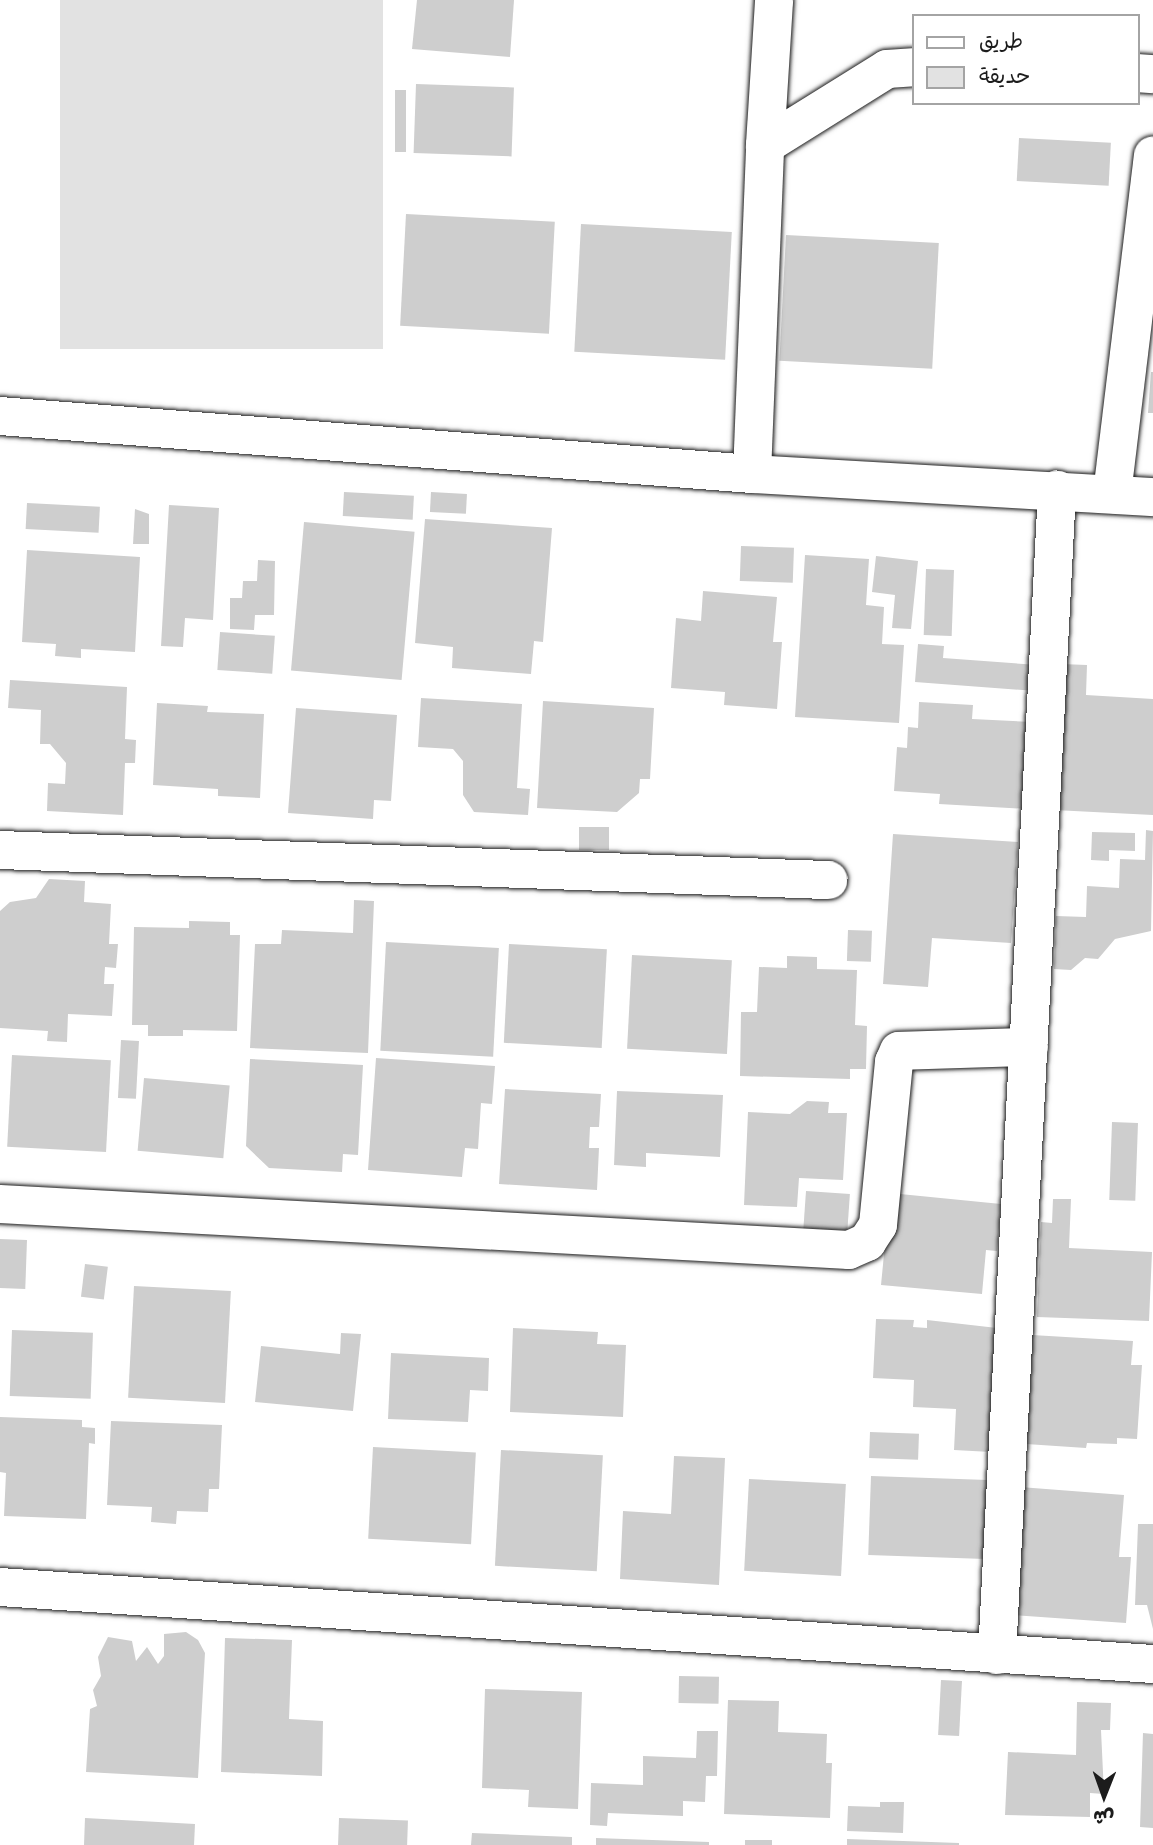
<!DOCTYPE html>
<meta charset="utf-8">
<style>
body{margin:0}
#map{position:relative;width:1153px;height:1845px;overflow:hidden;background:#fff;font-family:"Comic Neue","Playpen Sans Arabic",sans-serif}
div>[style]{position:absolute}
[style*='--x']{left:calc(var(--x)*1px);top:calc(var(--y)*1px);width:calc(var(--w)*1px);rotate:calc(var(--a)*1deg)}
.green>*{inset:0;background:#e2e2e2;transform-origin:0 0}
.building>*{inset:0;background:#cecece;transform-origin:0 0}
.roads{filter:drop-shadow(0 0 2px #1c1c1c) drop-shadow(0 0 2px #1c1c1c)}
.minor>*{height:38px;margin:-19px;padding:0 19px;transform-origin:19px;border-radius:19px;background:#fff}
span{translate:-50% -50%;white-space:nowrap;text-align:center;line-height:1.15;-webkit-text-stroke:6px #fff;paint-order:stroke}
.legend{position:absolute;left:912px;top:14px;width:228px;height:91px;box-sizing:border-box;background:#fff;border:2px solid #a4a4a4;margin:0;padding:9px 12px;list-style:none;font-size:21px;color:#1c1c1c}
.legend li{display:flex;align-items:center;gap:14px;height:35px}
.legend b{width:35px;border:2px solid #a4a4a4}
.north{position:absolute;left:1069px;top:1761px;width:70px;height:70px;-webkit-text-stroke:5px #fff;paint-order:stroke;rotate:181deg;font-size:19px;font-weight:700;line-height:28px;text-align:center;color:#1c1c1c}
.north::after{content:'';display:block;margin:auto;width:24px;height:32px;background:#1c1c1c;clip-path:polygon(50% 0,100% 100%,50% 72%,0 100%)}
</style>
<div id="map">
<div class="green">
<div style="left:60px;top:0;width:323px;height:349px"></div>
</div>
<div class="building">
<div style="clip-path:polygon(417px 0,514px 0,510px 57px,412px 49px)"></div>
<div style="left:416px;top:84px;width:98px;height:69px;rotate:2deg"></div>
<div style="left:395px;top:90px;width:11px;height:62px"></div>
<div style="left:1019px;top:138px;width:92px;height:43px;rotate:3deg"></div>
<div style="left:406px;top:214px;width:149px;height:112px;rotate:3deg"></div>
<div style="left:581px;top:224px;width:151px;height:128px;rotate:3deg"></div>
<div style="left:786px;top:235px;width:153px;height:126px;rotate:3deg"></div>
<div style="clip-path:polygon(1151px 372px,1153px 372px,1153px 413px,1148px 413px)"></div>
<div style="left:344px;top:492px;width:70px;height:24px;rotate:3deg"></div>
<div style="left:431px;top:492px;width:36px;height:20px;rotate:3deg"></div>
<div style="left:27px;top:503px;width:73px;height:26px;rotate:3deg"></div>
<div style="clip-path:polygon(169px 505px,219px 508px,213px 620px,185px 618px,183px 647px,161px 646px)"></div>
<div style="clip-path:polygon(135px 509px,149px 514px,149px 544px,133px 544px)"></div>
<div style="clip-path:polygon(425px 519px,552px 528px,543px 642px,534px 641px,531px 674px,452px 668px,453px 647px,415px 643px)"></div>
<div style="left:304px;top:522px;width:111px;height:149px;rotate:5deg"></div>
<div style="left:741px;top:546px;width:53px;height:35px;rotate:2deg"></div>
<div style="clip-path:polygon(27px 550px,140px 557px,135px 652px,81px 649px,81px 658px,55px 656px,56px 644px,22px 642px)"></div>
<div style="clip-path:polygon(805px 555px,869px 559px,866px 605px,884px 607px,882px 644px,904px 645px,899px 723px,795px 717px)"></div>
<div style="clip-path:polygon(876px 556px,918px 561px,911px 629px,892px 628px,895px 595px,872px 592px)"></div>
<div style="clip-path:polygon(258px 560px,275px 561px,274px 615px,255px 615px,254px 630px,230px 629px,230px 598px,242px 598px,243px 581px,257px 581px)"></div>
<div style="left:926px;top:569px;width:28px;height:66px;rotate:2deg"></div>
<div style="clip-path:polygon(703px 591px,777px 597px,773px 642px,782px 642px,777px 709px,724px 705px,725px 692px,671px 688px,676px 618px,701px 621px)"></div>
<div style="left:220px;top:632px;width:55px;height:38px;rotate:4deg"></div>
<div style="clip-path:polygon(918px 644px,944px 646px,943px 658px,1038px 665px,1036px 691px,915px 682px)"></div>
<div style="clip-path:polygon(1061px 664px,1087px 665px,1086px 695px,1153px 699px,1153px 815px,1054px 810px)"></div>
<div style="clip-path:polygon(10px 680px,127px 687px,125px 739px,136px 740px,135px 763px,125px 763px,123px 815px,47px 811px,48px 783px,65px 784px,66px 763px,50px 744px,40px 744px,41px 710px,8px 708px)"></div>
<div style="clip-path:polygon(421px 698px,522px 704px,517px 788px,530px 789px,528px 815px,474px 812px,463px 795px,463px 761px,453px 749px,418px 747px)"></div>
<div style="clip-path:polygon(543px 701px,654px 708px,650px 779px,640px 779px,639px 793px,617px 812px,537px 808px)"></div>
<div style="clip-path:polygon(919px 702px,973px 705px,972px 719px,1032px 722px,1028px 809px,939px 804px,940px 794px,894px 791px,897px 747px,907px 748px,908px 727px,918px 728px)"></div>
<div style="clip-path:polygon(157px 703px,208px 706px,207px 712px,264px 714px,260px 798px,218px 796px,218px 789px,153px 785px)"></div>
<div style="clip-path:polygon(296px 708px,397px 715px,391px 801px,374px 800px,373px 819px,288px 813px)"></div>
<div style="left:609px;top:827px;width:23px;height:30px;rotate:90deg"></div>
<div style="clip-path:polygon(1146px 830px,1153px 831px,1151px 931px,1115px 939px,1098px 959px,1085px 958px,1071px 970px,1054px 969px,1056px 916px,1086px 917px,1087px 886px,1119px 888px,1120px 859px,1145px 860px)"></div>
<div style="clip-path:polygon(1092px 832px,1135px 833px,1135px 851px,1109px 850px,1109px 861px,1091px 860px)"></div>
<div style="clip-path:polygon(893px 834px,1018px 842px,1011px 943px,932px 938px,928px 987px,883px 984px)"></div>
<div style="clip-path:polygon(49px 879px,85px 881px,84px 902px,111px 904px,109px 944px,118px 944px,116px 968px,105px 967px,104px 984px,114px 984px,112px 1016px,68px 1014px,67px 1042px,47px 1041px,48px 1031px,0 1028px,0 911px,10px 902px,36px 898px)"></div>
<div style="clip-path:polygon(354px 900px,374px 901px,368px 1053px,250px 1048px,255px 944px,281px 944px,282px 930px,353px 933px)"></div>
<div style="clip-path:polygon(189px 921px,230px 922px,230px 935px,240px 935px,237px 1031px,183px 1030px,183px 1036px,148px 1036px,148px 1025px,132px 1025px,134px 927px,189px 928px)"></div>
<div style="left:848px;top:930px;width:24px;height:31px;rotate:2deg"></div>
<div style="left:386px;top:942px;width:113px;height:109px;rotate:3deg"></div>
<div style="left:509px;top:944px;width:98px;height:99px;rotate:3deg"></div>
<div style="left:632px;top:955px;width:100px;height:94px;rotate:3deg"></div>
<div style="clip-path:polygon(787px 956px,817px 957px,817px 969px,857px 970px,855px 1025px,867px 1026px,866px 1069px,850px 1069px,850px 1079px,740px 1076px,741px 1012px,757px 1012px,759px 967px,787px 968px)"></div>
<div style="left:121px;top:1040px;width:18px;height:58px;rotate:3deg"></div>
<div style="left:12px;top:1055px;width:99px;height:92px;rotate:3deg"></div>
<div style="clip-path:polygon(376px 1058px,495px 1066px,492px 1104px,481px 1103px,478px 1149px,465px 1148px,462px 1177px,368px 1170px)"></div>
<div style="clip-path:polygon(250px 1059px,363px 1065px,358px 1155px,343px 1154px,342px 1172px,269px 1168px,246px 1146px)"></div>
<div style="left:144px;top:1078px;width:86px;height:73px;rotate:5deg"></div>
<div style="clip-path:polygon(505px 1089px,601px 1094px,599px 1127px,590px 1127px,589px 1148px,599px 1148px,597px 1190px,499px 1184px)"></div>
<div style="clip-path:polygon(617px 1091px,723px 1095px,720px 1157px,646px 1153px,646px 1167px,614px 1165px)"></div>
<div style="clip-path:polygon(807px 1101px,829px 1102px,828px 1113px,847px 1113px,843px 1180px,799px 1178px,797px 1207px,744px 1205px,748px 1112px,790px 1114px)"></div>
<div style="left:1112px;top:1122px;width:26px;height:78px;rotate:2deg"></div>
<div style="left:806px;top:1191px;width:44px;height:43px;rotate:4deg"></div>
<div style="clip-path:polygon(890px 1193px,1001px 1204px,997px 1251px,986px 1250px,982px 1294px,881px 1285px)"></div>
<div style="clip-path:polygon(1053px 1199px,1071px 1199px,1069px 1248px,1152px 1252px,1149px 1321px,1037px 1317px,1041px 1222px,1052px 1223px)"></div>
<div style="left:0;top:1239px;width:27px;height:49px;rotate:2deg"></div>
<div style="left:85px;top:1264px;width:23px;height:33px;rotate:7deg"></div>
<div style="left:134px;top:1286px;width:97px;height:112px;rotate:3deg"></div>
<div style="clip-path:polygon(876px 1319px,914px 1320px,913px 1327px,927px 1328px,927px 1320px,997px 1328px,991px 1452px,954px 1450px,956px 1409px,913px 1407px,914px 1380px,873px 1378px)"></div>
<div style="clip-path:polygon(513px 1328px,598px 1332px,597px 1344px,626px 1345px,623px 1417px,510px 1412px)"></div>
<div style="left:12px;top:1330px;width:81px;height:66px;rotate:2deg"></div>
<div style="clip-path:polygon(341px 1333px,361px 1334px,353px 1411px,255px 1402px,261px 1346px,340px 1354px)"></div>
<div style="clip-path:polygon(1032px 1335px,1133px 1341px,1131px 1365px,1142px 1365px,1137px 1439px,1117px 1438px,1117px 1444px,1087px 1443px,1086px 1448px,1026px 1444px)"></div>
<div style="clip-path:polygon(391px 1353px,489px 1358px,488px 1391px,470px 1390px,468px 1422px,388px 1419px)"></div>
<div style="clip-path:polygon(0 1417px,82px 1420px,82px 1427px,95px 1428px,95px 1444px,89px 1443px,86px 1519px,4px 1516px,6px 1473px,0 1472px)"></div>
<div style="clip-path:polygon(111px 1421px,222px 1425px,219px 1489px,209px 1489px,208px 1512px,177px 1511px,176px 1524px,151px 1522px,152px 1507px,107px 1505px)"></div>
<div style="left:870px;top:1432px;width:49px;height:26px;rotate:2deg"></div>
<div style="left:373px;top:1447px;width:103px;height:92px;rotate:3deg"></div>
<div style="left:501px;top:1450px;width:102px;height:116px;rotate:3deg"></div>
<div style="clip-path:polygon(674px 1456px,725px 1458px,719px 1585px,620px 1579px,623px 1511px,671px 1514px)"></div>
<div style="left:871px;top:1476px;width:117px;height:79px;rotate:2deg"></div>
<div style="left:749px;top:1479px;width:97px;height:92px;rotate:3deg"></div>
<div style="clip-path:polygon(1020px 1487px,1124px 1495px,1119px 1557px,1131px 1557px,1126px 1623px,1011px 1615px)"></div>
<div style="clip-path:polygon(1138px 1524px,1153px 1524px,1153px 1629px,1147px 1605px,1135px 1605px)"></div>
<div style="clip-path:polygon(186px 1632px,198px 1640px,205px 1653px,198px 1778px,86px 1772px,90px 1709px,97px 1706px,93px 1690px,101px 1676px,98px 1657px,108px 1637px,132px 1641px,136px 1661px,147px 1647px,158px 1664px,164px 1656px,164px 1634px)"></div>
<div style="clip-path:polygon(225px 1638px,292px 1640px,289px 1719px,323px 1721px,322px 1776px,221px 1772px)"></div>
<div style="left:679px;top:1676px;width:40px;height:27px;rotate:1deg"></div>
<div style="left:941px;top:1680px;width:21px;height:55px;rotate:3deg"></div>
<div style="clip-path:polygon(485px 1689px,582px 1692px,578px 1809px,528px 1807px,529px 1790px,482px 1788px)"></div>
<div style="clip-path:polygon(728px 1700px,779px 1701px,778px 1732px,827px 1734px,826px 1763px,832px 1763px,830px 1818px,724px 1814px)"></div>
<div style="clip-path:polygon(1077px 1702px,1111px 1703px,1110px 1730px,1101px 1730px,1104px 1794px,1090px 1793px,1090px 1817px,1005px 1815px,1008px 1752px,1076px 1755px)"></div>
<div style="clip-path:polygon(697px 1731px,718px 1731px,717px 1776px,706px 1776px,705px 1802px,683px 1801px,683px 1816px,608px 1813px,607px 1826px,590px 1825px,591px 1783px,643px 1785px,643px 1756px,696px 1758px)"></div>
<div style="clip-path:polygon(1143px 1733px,1153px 1734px,1153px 1828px,1140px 1827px)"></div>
<div style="clip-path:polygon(880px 1802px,904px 1802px,903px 1833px,847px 1831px,848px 1806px,880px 1807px)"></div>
<div style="clip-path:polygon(85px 1818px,195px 1824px,194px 1845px,84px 1845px)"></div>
<div style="left:339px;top:1818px;width:69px;height:27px;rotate:2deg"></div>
<div style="clip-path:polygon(472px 1833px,572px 1837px,572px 1845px,471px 1845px)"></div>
<div style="clip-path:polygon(596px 1838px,709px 1842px,709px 1845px,596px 1845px)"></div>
<div style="clip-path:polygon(847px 1839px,959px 1843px,959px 1845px,847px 1845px)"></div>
<div style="left:745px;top:1840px;width:27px;height:5px"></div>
</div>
<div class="roads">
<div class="minor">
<div style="--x:1137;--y:73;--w:16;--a:4"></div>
<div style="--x:765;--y:145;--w:145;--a:-86.4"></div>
<div style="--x:0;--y:416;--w:754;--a:4.41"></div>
<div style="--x:752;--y:474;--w:402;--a:3.3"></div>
<div style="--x:752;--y:474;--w:329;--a:-87.7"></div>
<div style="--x:765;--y:145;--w:144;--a:-31.9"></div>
<div style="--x:887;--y:69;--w:26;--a:-4"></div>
<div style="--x:1112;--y:494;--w:341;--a:-83.1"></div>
<div style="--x:0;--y:850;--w:829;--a:2.08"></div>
<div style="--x:0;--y:1204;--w:850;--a:3.1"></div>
<div style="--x:849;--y:1250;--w:20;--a:-24"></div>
<div style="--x:867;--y:1242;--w:20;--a:-57"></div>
<div style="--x:878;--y:1225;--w:164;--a:-84.4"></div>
<div style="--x:894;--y:1062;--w:12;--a:-66"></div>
<div style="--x:899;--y:1051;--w:130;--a:-1.8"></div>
<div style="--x:0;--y:1587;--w:1156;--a:3.82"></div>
<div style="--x:997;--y:1655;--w:1167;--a:-87.05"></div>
</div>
</div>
<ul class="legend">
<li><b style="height:9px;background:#fff"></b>طريق</li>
<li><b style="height:19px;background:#e2e2e2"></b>حديقة</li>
</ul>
<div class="north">ش</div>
</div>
